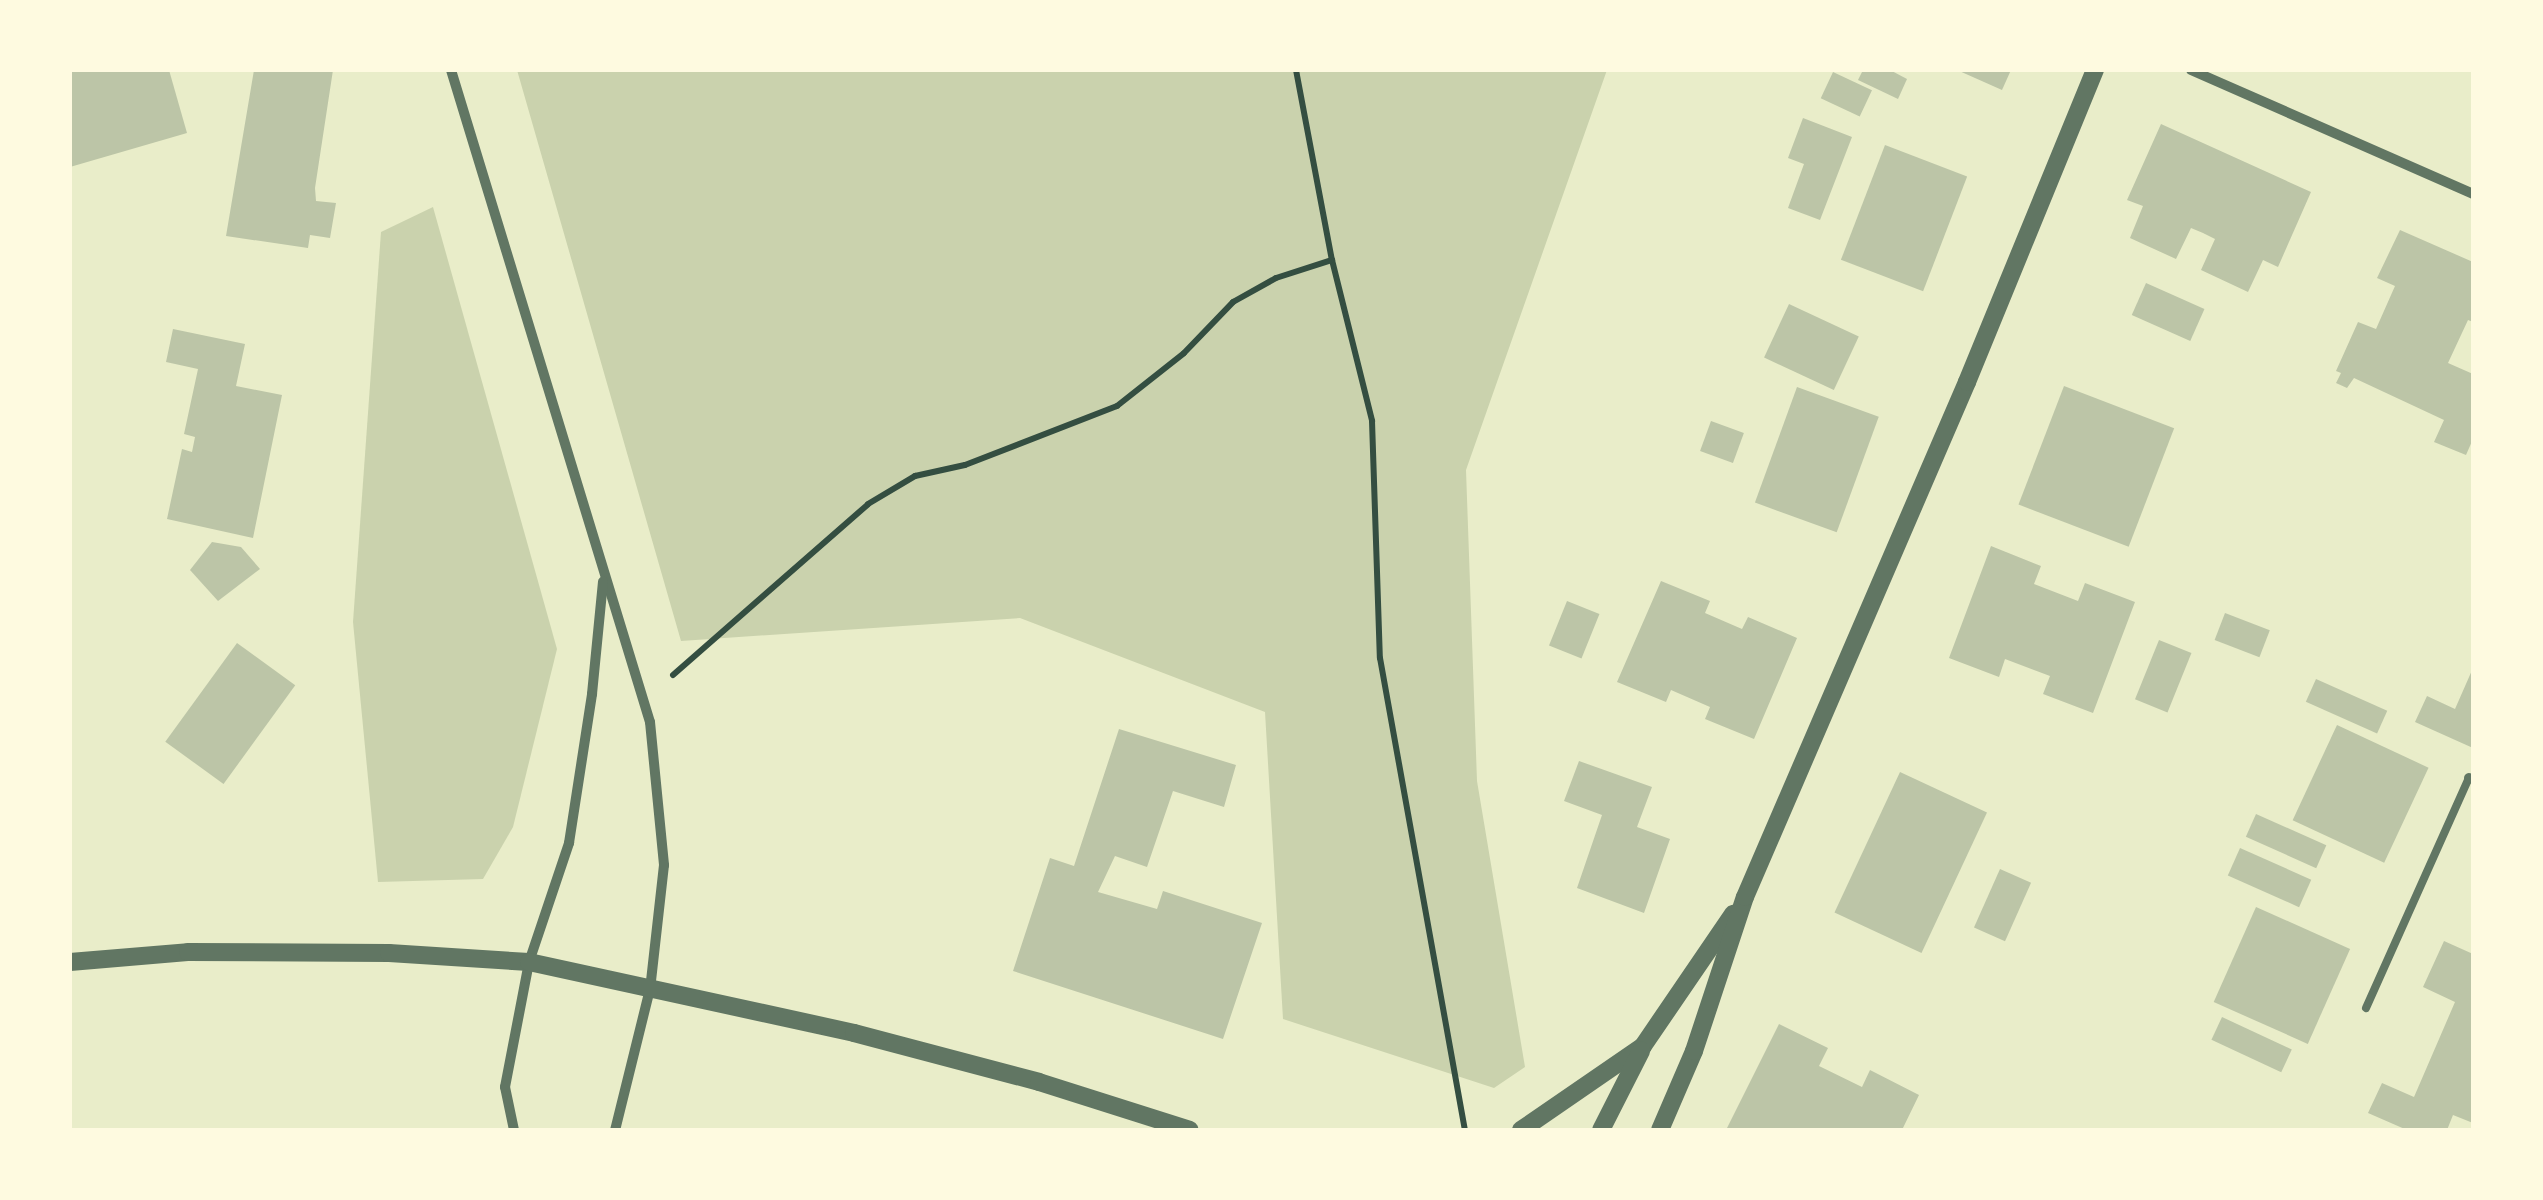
<!DOCTYPE html>
<style>
body{margin:0}
#map{position:relative;width:2543px;height:1200px;overflow:hidden;background:#e9edc9;font-family:"Source Sans 3",sans-serif}
div>[style]{position:absolute}
[style*='--x']{left:calc(var(--x)*1px);top:calc(var(--y)*1px);width:calc(var(--w)*1px);rotate:calc(var(--a)*1deg)}
.green>*{inset:0;background:#cad2ad}
.building>*{inset:0;background:#bcc5a7;transform-origin:0 0}
.path>*{height:6px;margin:-3px;padding:0 3px;transform-origin:3px;border-radius:3px;background:#344e41}
.service>*{height:8px;margin:-4px;padding:0 4px;transform-origin:4px;border-radius:4px;background:#617663}
.minor>*{height:10px;margin:-5px;padding:0 5px;transform-origin:5px;border-radius:5px;background:#617663}
.tertiary>*{height:18px;margin:-9px;padding:0 9px;transform-origin:9px;border-radius:9px;background:#617663}
span{translate:-50% -50%;white-space:nowrap;text-align:center;line-height:1.15;-webkit-text-stroke:10px #fefae0;paint-order:stroke}
.frame{position:absolute;inset:0;border:72px solid #fefae0;pointer-events:none}
</style>
<div id="map">
<div class="green">
<div style="clip-path:polygon(517px 70px,1607px 70px,1466px 470px,1477px 781px,1525px 1067px,1494px 1088px,1283px 1019px,1265px 712px,1020px 618px,681px 641px)"></div>
<div style="clip-path:polygon(433px 207px,557px 649px,513px 827px,483px 879px,378px 882px,353px 622px,381px 232px)"></div>
</div>
<div class="building">
<div style="clip-path:polygon(70px 70px,169px 70px,187px 133px,70px 167px)"></div>
<div style="clip-path:polygon(254px 70px,333px 70px,315px 188px,316px 201px,336px 203px,330px 238px,310px 235px,308px 248px,226px 236px)"></div>
<div style="clip-path:polygon(1863px 70px,1890px 70px,1907px 79px,1898px 99px,1858px 80px)"></div>
<div style="clip-path:polygon(1957px 70px,2011px 70px,2002px 90px)"></div>
<div style="left:1833px;top:72px;width:43px;height:29px;rotate:25deg"></div>
<div style="clip-path:polygon(1803px 118px,1852px 137px,1820px 220px,1788px 208px,1804px 164px,1788px 158px)"></div>
<div style="clip-path:polygon(2161px 124px,2311px 192px,2278px 267px,2263px 260px,2248px 292px,2201px 270px,2215px 239px,2203px 233px,2191px 228px,2176px 259px,2130px 238px,2143px 206px,2127px 200px)"></div>
<div style="left:1885px;top:145px;width:88px;height:123px;rotate:21deg"></div>
<div style="clip-path:polygon(2400px 230px,2473px 262px,2473px 322px,2468px 320px,2448px 363px,2473px 374px,2473px 439px,2466px 455px,2434px 442px,2444px 420px,2354px 378px,2347px 388px,2336px 383px,2341px 373px,2336px 371px,2358px 322px,2376px 329px,2395px 286px,2377px 278px)"></div>
<div style="left:2146px;top:283px;width:64px;height:35px;rotate:24deg"></div>
<div style="left:1789px;top:304px;width:77px;height:59px;rotate:25deg"></div>
<div style="clip-path:polygon(173px 329px,245px 344px,236px 386px,282px 395px,253px 538px,167px 519px,182px 449px,192px 452px,195px 437px,184px 434px,198px 369px,166px 362px)"></div>
<div style="left:2064px;top:386px;width:118px;height:127px;rotate:21deg"></div>
<div style="left:1797px;top:387px;width:87px;height:123px;rotate:20deg"></div>
<div style="left:1711px;top:421px;width:35px;height:32px;rotate:20deg"></div>
<div style="clip-path:polygon(212px 542px,241px 547px,260px 569px,218px 601px,190px 570px)"></div>
<div style="clip-path:polygon(1991px 546px,2041px 566px,2034px 584px,2078px 601px,2085px 583px,2135px 602px,2093px 713px,2043px 694px,2050px 676px,2005px 659px,1999px 677px,1949px 658px)"></div>
<div style="clip-path:polygon(1661px 581px,1710px 601px,1705px 613px,1742px 629px,1748px 617px,1797px 638px,1754px 739px,1705px 719px,1710px 707px,1671px 690px,1666px 702px,1617px 682px)"></div>
<div style="left:1567px;top:601px;width:35px;height:48px;rotate:22deg"></div>
<div style="left:2225px;top:613px;width:48px;height:29px;rotate:21deg"></div>
<div style="left:2159px;top:640px;width:35px;height:64px;rotate:22deg"></div>
<div style="left:237px;top:643px;width:72px;height:122px;rotate:36deg"></div>
<div style="clip-path:polygon(2473px 668px,2473px 748px,2415px 722px,2427px 696px,2455px 709px)"></div>
<div style="left:2316px;top:679px;width:78px;height:25px;rotate:24deg"></div>
<div style="left:2337px;top:725px;width:101px;height:105px;rotate:25deg"></div>
<div style="clip-path:polygon(1119px 729px,1236px 765px,1224px 807px,1173px 791px,1147px 867px,1115px 856px,1098px 892px,1157px 909px,1163px 891px,1262px 923px,1223px 1039px,1013px 971px,1050px 858px,1074px 866px)"></div>
<div style="clip-path:polygon(1579px 761px,1652px 787px,1637px 827px,1670px 839px,1644px 913px,1577px 888px,1602px 815px,1564px 801px)"></div>
<div style="left:1900px;top:772px;width:96px;height:155px;rotate:25deg"></div>
<div style="left:2256px;top:814px;width:77px;height:25px;rotate:24deg"></div>
<div style="left:2240px;top:848px;width:78px;height:30px;rotate:24deg"></div>
<div style="left:2000px;top:869px;width:34px;height:64px;rotate:24deg"></div>
<div style="left:2256px;top:907px;width:103px;height:104px;rotate:24deg"></div>
<div style="clip-path:polygon(2444px 941px,2473px 954px,2473px 1123px,2453px 1115px,2447px 1130px,2407px 1130px,2368px 1113px,2382px 1083px,2414px 1097px,2455px 1002px,2423px 987px)"></div>
<div style="left:2222px;top:1017px;width:77px;height:25px;rotate:25deg"></div>
<div style="clip-path:polygon(1779px 1024px,1828px 1048px,1819px 1066px,1862px 1087px,1870px 1070px,1919px 1095px,1902px 1130px,1726px 1130px)"></div>
</div>
<div class="path">
<div style="--x:1296;--y:70;--w:193;--a:79.3"></div>
<div style="--x:1332;--y:260;--w:166;--a:76"></div>
<div style="--x:1372;--y:421;--w:237;--a:88.1"></div>
<div style="--x:1380;--y:658;--w:480;--a:79.8"></div>
<div style="--x:673;--y:675;--w:259;--a:-41.2"></div>
<div style="--x:868;--y:504;--w:55;--a:-30.8"></div>
<div style="--x:915;--y:476;--w:51;--a:-12.4"></div>
<div style="--x:965;--y:465;--w:163;--a:-21.2"></div>
<div style="--x:1117;--y:406;--w:85;--a:-38.3"></div>
<div style="--x:1184;--y:353;--w:71;--a:-46.1"></div>
<div style="--x:1233;--y:302;--w:49;--a:-29.2"></div>
<div style="--x:1276;--y:278;--w:59;--a:-17.8"></div>
</div>
<div class="service">
<div style="--x:2366;--y:1008;--w:252;--a:-65.9"></div>
</div>
<div class="minor">
<div style="--x:451;--y:70;--w:682;--a:73.03"></div>
<div style="--x:650;--y:722;--w:144;--a:84.4"></div>
<div style="--x:664;--y:865;--w:125;--a:96.4"></div>
<div style="--x:650;--y:989;--w:145;--a:103.9"></div>
<div style="--x:2191;--y:70;--w:308;--a:23.7"></div>
<div style="--x:2469;--y:778;--w:4;--a:14"></div>
<div style="--x:514;--y:1130;--w:44;--a:-101.8"></div>
<div style="--x:505;--y:1087;--w:127;--a:-79.1"></div>
<div style="--x:529;--y:962;--w:126;--a:-71.4"></div>
<div style="--x:569;--y:843;--w:151;--a:-81.2"></div>
<div style="--x:592;--y:694;--w:113;--a:-84.4"></div>
</div>
<div class="tertiary">
<div style="--x:70;--y:962;--w:118;--a:-4.8"></div>
<div style="--x:188;--y:952;--w:201;--a:0.3"></div>
<div style="--x:389;--y:953;--w:140;--a:3.7"></div>
<div style="--x:529;--y:962;--w:333;--a:12.3"></div>
<div style="--x:854;--y:1033;--w:191;--a:14.8"></div>
<div style="--x:1039;--y:1082;--w:158;--a:17.6"></div>
<div style="--x:1521;--y:1130;--w:148;--a:-34.5"></div>
<div style="--x:1643;--y:1046;--w:160;--a:-55.7"></div>
<div style="--x:1601;--y:1130;--w:89;--a:-63.1"></div>
<div style="--x:1660;--y:1130;--w:86;--a:-66.7"></div>
<div style="--x:1694;--y:1051;--w:162;--a:-71.7"></div>
<div style="--x:1745;--y:897;--w:561;--a:-66.68"></div>
<div style="--x:1967;--y:382;--w:337;--a:-67.7"></div>
</div>
<div class="frame"></div>
</div>
